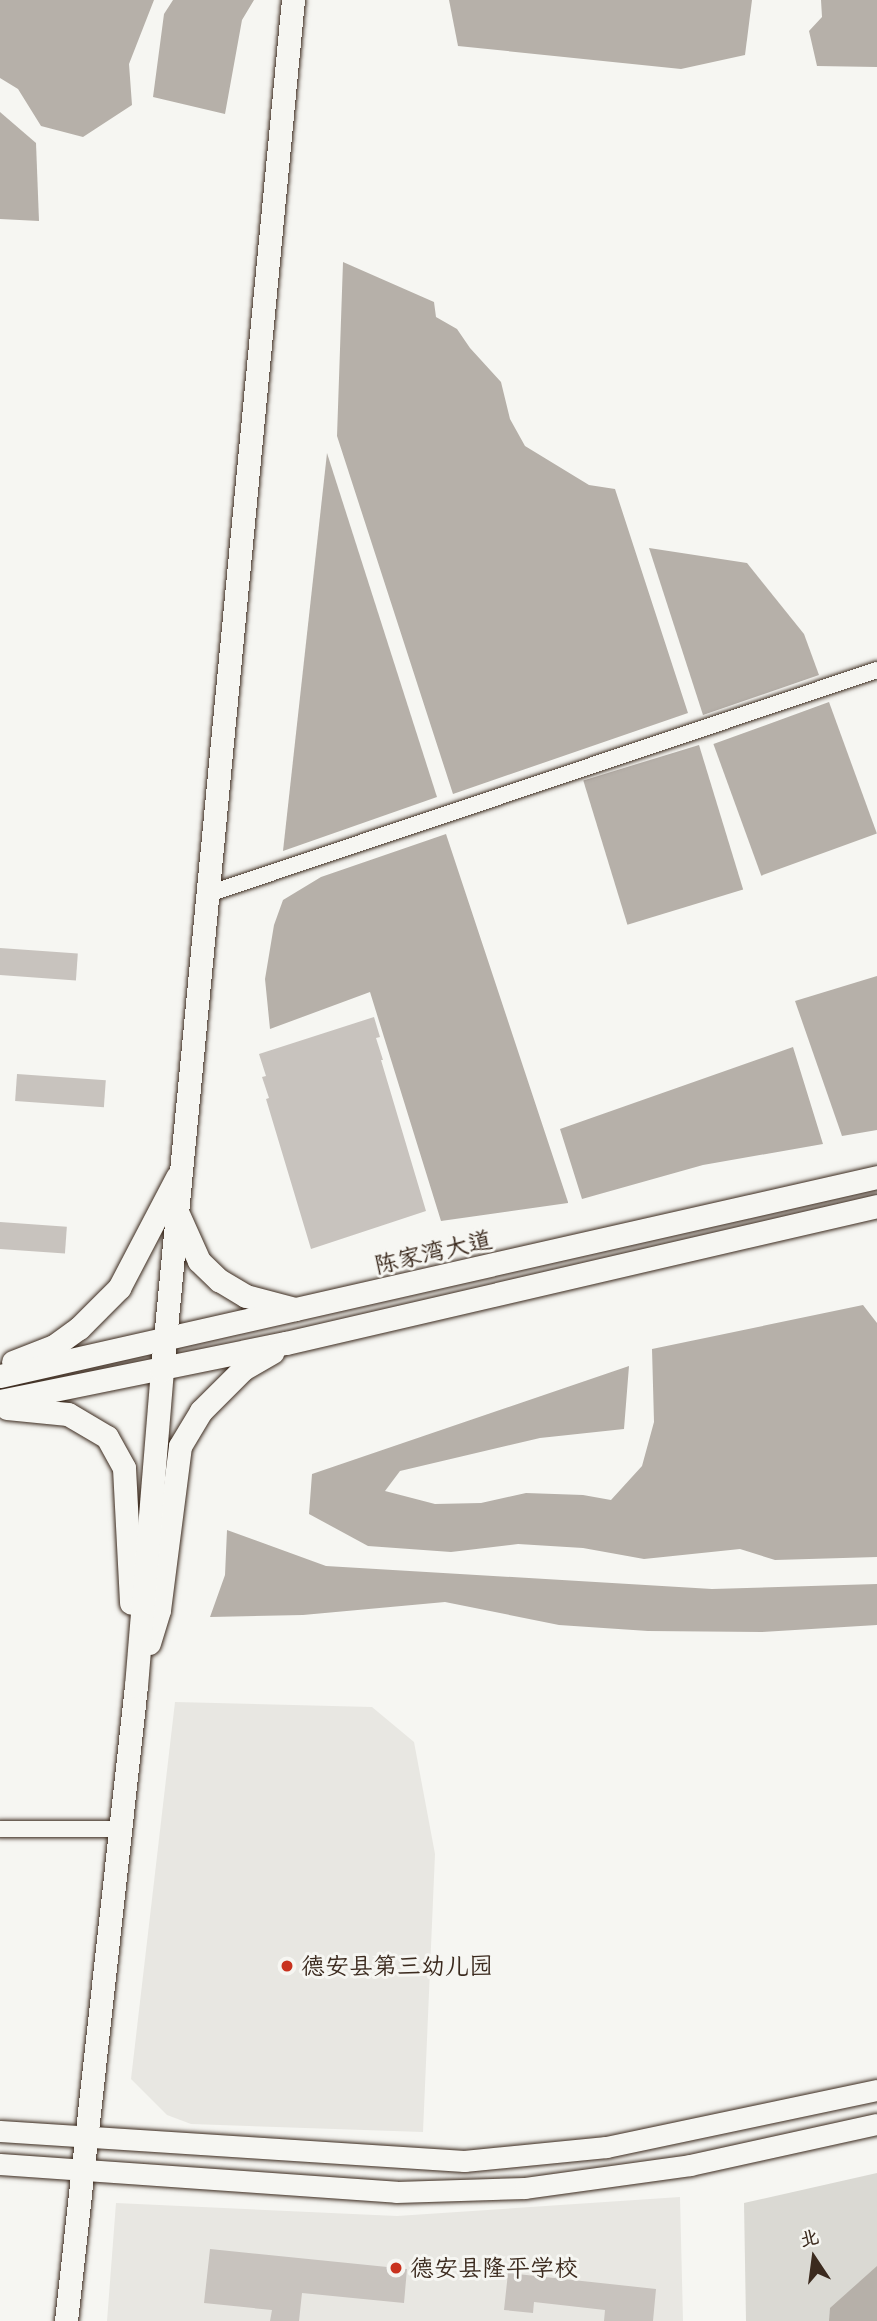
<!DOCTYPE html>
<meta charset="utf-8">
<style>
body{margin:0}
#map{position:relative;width:877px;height:2321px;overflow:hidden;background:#f6f6f2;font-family:"Patrick Hand","LXGW WenKai TC",sans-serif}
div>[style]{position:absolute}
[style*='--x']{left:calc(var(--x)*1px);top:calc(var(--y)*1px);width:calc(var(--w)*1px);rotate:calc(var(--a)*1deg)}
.built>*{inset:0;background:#e8e7e2}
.green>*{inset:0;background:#dad9d3}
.water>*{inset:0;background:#b6b0a9;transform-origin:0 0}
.building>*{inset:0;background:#c8c3be;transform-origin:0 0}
.roads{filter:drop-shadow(0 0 2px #3b2a1e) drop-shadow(0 0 2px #3b2a1e)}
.minor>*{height:16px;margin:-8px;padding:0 8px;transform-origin:8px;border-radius:8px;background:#f6f6f2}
.tertiary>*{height:21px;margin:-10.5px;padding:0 10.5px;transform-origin:10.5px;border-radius:10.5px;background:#f6f6f2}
.secondary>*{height:23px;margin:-11.5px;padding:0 11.5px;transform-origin:11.5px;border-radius:11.5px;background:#f6f6f2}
.dots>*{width:19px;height:19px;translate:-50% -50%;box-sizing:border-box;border:4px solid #f6f6f2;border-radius:50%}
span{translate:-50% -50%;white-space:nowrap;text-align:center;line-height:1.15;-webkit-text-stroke:6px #f6f6f2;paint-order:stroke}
.street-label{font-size:24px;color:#3b2a1e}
.poi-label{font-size:24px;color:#3b2a1e}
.left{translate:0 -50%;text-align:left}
.north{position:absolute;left:779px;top:2223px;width:70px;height:70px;-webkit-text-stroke:5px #f6f6f2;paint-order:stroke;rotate:347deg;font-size:19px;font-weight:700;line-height:28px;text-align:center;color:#3b2a1e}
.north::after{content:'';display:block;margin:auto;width:24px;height:32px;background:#3b2a1e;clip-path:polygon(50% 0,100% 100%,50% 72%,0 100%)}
</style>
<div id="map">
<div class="built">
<div style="clip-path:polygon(175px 1702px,372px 1707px,414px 1742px,435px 1854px,423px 2132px,191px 2124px,167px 2115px,131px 2079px)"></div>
<div style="clip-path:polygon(680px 2197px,683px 2321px,107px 2321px,116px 2203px,397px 2216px)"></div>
</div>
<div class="green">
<div style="clip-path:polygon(877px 2173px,877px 2321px,746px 2321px,744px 2203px)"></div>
</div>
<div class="water">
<div style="clip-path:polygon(0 0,154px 0,129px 64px,132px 105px,83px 137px,41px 126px,18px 89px,0 78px)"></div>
<div style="clip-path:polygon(173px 0,254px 0,242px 20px,225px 114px,153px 97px,164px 14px)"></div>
<div style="clip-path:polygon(449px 0,752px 0,745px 55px,681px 69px,458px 46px)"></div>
<div style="clip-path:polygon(821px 0,877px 0,877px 67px,817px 66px,809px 31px,822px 17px)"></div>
<div style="clip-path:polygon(0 112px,36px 143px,39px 221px,0 219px)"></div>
<div style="clip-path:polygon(343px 262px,434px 302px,436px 317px,457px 329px,470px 348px,501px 382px,510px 419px,525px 446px,589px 485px,615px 489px,688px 713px,453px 794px,337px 436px)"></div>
<div style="clip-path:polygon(327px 453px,437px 797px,283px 851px)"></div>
<div style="clip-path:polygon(649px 548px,747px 563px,804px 634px,819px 675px,703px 715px)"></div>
<div style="left:829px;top:702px;width:140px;height:123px;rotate:70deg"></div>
<div style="left:699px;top:745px;width:151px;height:121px;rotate:73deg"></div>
<div style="clip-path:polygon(446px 834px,568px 1202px,568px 1203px,441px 1221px,370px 992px,270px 1029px,265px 979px,274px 925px,283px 900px,321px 877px)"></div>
<div style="clip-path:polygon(877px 976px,877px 1130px,842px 1136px,795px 1001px)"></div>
<div style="clip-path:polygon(793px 1047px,823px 1144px,703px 1165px,582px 1199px,560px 1129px)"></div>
<div style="clip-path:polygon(863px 1305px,877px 1323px,877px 1557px,775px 1560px,740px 1549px,644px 1559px,583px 1548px,518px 1544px,451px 1552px,368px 1546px,309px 1514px,312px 1474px,629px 1366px,624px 1429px,540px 1438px,400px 1471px,385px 1491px,435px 1504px,481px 1503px,526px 1493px,583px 1495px,611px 1500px,642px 1466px,654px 1422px,652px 1349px)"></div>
<div style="clip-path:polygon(227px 1530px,326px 1566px,712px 1589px,877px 1584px,877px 1625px,762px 1632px,648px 1631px,559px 1625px,445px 1602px,303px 1615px,210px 1617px,225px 1575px)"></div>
<div style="clip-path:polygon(877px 2266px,877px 2321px,829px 2321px,830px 2308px)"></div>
</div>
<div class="building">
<div style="left:0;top:948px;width:78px;height:27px;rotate:4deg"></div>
<div style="clip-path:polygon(374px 1017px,380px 1037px,376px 1038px,383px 1060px,381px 1060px,426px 1211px,311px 1249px,266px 1099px,269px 1098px,262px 1077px,266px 1076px,259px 1054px)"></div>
<div style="left:17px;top:1074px;width:89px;height:27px;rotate:4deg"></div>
<div style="left:0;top:1222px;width:67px;height:27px;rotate:4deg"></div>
<div style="clip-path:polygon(210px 2249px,407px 2269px,404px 2303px,302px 2293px,299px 2321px,270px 2321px,272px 2310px,204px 2303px)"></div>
<div style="clip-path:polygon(508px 2273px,656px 2289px,653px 2321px,604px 2321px,605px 2310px,534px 2302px,533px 2313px,504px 2310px)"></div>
</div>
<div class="roads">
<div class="minor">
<div style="--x:208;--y:894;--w:706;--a:-18.51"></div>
<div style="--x:0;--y:1829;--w:120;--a:0"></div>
</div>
<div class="tertiary">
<div style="--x:0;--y:2131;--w:465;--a:3.7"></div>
<div style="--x:464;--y:2161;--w:143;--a:-5.6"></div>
<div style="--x:606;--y:2147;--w:277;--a:-11.9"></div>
<div style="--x:0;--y:2164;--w:397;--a:4"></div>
<div style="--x:396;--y:2192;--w:129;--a:-1.8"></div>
<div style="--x:525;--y:2188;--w:167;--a:-7.9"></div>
<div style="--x:690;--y:2165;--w:191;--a:-12.4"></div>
</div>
<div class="secondary">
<div style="--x:178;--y:1214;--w:51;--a:65.9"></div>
<div style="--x:199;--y:1261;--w:28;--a:44"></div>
<div style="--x:219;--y:1280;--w:31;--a:31"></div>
<div style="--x:246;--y:1296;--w:51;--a:14.9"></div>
<div style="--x:13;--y:1362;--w:44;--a:-21.3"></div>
<div style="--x:54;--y:1346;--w:31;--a:-36"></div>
<div style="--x:79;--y:1328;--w:57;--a:-45"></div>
<div style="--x:119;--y:1288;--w:125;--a:-62.4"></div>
<div style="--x:0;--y:1376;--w:899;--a:-12.78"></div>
<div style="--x:0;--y:1401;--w:292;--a:-11.5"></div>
<div style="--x:286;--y:1343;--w:607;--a:-13.05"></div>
<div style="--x:7;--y:1408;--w:61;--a:5.6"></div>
<div style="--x:68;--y:1414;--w:45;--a:30.5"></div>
<div style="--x:107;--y:1437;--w:35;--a:61"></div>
<div style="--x:124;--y:1468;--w:135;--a:87"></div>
<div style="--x:149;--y:1643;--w:34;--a:-73"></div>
<div style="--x:159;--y:1610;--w:165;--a:-82.7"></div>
<div style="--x:180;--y:1446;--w:41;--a:-59"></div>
<div style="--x:201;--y:1411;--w:59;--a:-45"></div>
<div style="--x:243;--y:1369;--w:34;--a:-30"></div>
<div style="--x:66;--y:2321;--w:639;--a:-83.71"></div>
<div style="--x:136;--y:1686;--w:317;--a:-85.3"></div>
<div style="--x:162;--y:1370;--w:1376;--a:-84.54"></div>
</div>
</div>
<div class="dots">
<div style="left:287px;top:1966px;background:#c8321e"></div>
<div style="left:396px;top:2268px;background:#c8321e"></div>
</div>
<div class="street-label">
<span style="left:433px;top:1252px;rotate:-13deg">陈家湾大道</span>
</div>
<div class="poi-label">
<span class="left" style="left:301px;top:1966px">德安县第三幼儿园</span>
<span class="left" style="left:410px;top:2268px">德安县隆平学校</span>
</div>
<div class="north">北</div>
</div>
